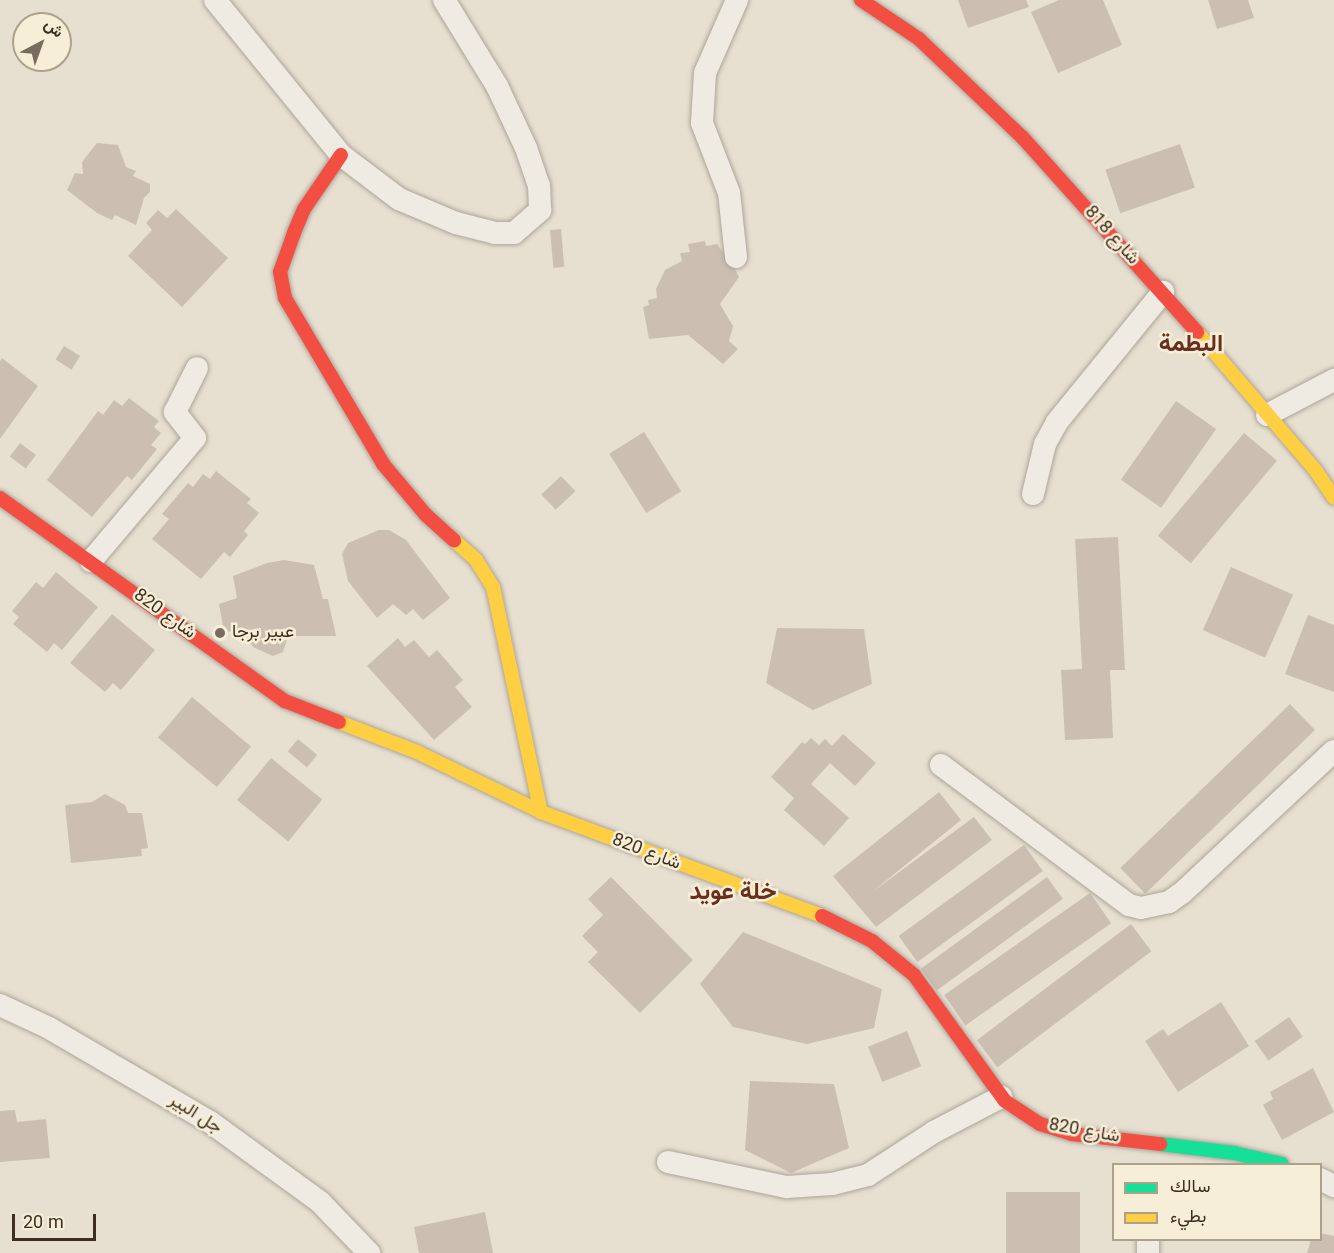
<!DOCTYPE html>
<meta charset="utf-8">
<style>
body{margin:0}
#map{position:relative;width:1334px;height:1253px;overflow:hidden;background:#e7e0d1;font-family:Georgia,Vazirmatn,serif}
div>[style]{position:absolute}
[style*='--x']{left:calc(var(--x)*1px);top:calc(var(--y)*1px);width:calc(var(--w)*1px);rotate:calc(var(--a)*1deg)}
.building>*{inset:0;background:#cbbfb2;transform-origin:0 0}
.roads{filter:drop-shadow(0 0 2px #ada599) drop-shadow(0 0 2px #ada599)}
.street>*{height:22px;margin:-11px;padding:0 11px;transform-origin:11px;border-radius:11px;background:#efebe3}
.fast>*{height:14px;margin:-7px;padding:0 7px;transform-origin:7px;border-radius:7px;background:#16e098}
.slow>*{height:14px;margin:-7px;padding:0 7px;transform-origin:7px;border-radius:7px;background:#ffcf43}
.jam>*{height:14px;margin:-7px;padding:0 7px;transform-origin:7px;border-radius:7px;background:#f24e42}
.dots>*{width:16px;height:16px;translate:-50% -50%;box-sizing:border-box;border:3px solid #f7eed8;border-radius:50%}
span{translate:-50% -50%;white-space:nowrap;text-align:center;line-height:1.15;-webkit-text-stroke:5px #f7eed8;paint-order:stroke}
.street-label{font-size:18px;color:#3d2e20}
.poi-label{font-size:18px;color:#3d2e20}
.left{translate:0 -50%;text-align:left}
.district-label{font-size:24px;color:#6b2e1e;font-weight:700}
.legend{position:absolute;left:1112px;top:1163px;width:210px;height:78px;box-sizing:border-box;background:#f7eed8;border:2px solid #ada18e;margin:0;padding:8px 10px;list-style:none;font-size:18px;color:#3d2e20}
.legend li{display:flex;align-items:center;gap:12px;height:30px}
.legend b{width:30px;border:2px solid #ada18e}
.north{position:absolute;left:12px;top:12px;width:60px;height:60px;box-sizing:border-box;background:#f7eed8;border:2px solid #ada18e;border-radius:50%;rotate:41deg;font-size:16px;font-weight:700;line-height:24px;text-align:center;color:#3d2e20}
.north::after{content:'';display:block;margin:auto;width:21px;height:27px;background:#786c5e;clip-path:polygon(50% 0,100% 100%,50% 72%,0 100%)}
.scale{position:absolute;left:12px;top:1214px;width:84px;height:27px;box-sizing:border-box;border:3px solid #3d2e20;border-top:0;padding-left:8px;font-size:18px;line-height:21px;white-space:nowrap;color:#3d2e20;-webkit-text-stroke:4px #f7eed8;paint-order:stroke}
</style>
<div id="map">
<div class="building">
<div style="clip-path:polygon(958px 0,1026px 0,1029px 7px,968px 28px)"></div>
<div style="clip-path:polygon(1059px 0,1103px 0,1122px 45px,1058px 73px,1031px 12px)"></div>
<div style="clip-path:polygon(1208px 0,1248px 0,1254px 18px,1217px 29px)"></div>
<div style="clip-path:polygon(97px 143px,118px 145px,126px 167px,136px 171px,133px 176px,150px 184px,150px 192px,144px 198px,136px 225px,115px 215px,112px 220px,97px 213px,67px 190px,75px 173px,83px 174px,82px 162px)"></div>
<div style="left:1180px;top:144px;width:46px;height:79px;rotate:71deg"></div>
<div style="clip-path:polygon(176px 209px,228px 258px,182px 307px,128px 256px,152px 230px,146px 223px,158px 210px,167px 218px)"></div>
<div style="left:561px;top:229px;width:38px;height:11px;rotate:85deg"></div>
<div style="clip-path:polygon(705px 241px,706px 246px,717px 244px,723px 252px,725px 249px,739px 277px,720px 304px,733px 326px,729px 341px,738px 349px,723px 364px,688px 335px,649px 339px,643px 307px,649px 305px,648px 300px,657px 298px,656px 289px,665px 270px,682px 261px,680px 253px,690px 252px,688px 244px)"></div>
<div style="left:64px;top:346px;width:19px;height:16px;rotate:32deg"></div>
<div style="clip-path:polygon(2px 358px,38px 386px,0 439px,0 361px)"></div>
<div style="clip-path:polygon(129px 398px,159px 421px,154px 427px,161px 433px,151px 445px,157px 449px,132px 480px,127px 476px,92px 517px,47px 480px,98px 411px,103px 415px,114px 400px,122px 406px)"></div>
<div style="left:1176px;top:401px;width:49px;height:96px;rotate:35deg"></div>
<div style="left:644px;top:432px;width:70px;height:41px;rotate:58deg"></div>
<div style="left:1244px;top:433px;width:43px;height:134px;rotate:40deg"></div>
<div style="left:20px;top:443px;width:20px;height:17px;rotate:37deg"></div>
<div style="clip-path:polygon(216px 471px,251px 499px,247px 503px,259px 513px,244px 531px,248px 535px,230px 557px,224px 552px,201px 579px,152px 539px,169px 519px,162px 514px,188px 483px,193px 487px,203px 474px,210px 479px)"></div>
<div style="left:561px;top:476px;width:21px;height:27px;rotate:47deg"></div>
<div style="clip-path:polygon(379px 530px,389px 530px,406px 540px,450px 598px,423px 620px,413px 609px,406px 615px,393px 604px,377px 618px,348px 581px,342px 554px,348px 543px)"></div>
<div style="clip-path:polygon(1118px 537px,1125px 670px,1110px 670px,1113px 738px,1065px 740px,1061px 670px,1082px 669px,1075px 539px)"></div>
<div style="clip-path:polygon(284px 560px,314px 565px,323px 599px,328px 599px,336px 636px,288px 636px,283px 652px,273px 656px,253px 647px,243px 630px,224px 632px,219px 604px,237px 598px,233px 576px,267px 563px)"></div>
<div style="left:1231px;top:567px;width:68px;height:69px;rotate:24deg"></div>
<div style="clip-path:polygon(56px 572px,98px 607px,62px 650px,54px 643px,47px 652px,13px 624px,19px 617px,12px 611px,36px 582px,43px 588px)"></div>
<div style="clip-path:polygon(112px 614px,155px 650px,121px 690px,113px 683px,105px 692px,70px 663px)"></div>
<div style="clip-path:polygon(1308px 615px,1334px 625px,1334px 692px,1285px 674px)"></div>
<div style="clip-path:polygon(777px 628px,864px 629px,872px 684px,813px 710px,766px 683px)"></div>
<div style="clip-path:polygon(398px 638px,405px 647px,414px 640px,429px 657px,437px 650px,463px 680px,455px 687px,472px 707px,434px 740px,367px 666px)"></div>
<div style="left:192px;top:697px;width:77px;height:53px;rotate:40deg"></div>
<div style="left:1290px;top:704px;width:36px;height:236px;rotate:46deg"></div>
<div style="clip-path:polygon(843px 734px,876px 763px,855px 786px,830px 763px,811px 784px,849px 818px,824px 846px,784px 810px,794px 798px,771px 777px,802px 742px,805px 744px,811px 738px,819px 745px,825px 739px,832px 746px)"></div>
<div style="left:298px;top:739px;width:25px;height:16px;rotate:40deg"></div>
<div style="left:271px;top:758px;width:66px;height:54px;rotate:39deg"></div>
<div style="clip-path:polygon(939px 792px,961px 820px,872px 892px,974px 817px,992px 840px,876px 927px,833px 876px)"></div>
<div style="clip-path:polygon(105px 794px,125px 805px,128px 813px,142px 813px,148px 848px,141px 849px,142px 856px,71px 863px,65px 805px,92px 802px)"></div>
<div style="left:1024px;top:845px;width:32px;height:155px;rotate:54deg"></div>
<div style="clip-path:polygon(611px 877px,693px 960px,640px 1013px,588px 962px,598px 952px,582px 936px,603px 915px,588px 899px)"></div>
<div style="left:1047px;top:877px;width:27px;height:156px;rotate:54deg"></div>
<div style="left:1090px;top:893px;width:37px;height:178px;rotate:55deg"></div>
<div style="left:1131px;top:924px;width:34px;height:193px;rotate:53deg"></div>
<div style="clip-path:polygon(743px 932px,882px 989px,874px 1028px,807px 1044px,733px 1027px,700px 984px)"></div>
<div style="clip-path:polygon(1221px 1002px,1249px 1046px,1178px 1092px,1145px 1041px,1163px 1029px,1168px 1036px)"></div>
<div style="left:1289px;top:1017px;width:24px;height:42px;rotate:55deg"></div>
<div style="left:907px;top:1031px;width:38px;height:42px;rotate:68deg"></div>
<div style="clip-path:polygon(1313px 1068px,1334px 1112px,1282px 1140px,1263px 1105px,1273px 1099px,1270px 1092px)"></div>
<div style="clip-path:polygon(750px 1081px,834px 1084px,849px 1148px,791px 1173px,745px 1150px)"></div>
<div style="clip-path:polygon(15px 1110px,17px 1122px,46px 1119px,50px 1158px,0 1162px,0 1111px)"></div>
<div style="left:1080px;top:1192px;width:61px;height:74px;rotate:90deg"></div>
<div style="clip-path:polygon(485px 1212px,493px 1253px,419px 1253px,414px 1227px)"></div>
<div style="clip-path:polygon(1320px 1233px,1334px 1236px,1334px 1253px,1307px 1253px,1311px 1240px,1320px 1240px)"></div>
</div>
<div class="roads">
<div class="street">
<div style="--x:215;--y:0;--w:200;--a:50.9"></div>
<div style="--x:341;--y:155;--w:73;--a:37.2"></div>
<div style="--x:399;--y:199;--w:62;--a:22.8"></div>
<div style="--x:456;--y:223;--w:40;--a:14.4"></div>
<div style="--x:495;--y:233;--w:19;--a:0"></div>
<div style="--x:514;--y:233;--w:35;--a:-41"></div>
<div style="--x:540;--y:210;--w:24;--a:-92"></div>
<div style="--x:539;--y:186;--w:40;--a:-108.9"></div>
<div style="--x:526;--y:148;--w:68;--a:-115.1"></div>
<div style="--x:497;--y:86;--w:101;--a:-121.6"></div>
<div style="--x:736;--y:257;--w:64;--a:-96.2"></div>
<div style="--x:729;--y:193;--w:75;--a:-111.1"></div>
<div style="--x:702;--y:123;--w:50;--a:-86.6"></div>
<div style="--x:705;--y:73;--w:80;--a:-66.3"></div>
<div style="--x:1267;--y:415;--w:76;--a:-27.6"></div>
<div style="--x:1033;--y:494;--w:51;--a:-76.5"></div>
<div style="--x:1045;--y:444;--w:25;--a:-61"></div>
<div style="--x:1057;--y:422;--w:168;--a:-50.8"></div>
<div style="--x:91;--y:561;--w:161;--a:-49.8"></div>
<div style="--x:195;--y:438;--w:33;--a:-128"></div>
<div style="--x:175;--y:412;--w:49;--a:-63.4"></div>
<div style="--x:941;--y:765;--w:234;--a:36.7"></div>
<div style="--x:1129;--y:905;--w:12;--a:14"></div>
<div style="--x:1141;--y:908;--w:29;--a:-12"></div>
<div style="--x:1169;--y:902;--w:16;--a:-35"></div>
<div style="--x:1182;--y:893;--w:208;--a:-43.1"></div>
<div style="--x:0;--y:1005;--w:54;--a:25.1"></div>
<div style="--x:49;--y:1028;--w:186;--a:30.3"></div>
<div style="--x:210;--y:1122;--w:136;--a:36"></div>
<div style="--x:320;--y:1202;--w:71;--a:46.1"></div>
<div style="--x:668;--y:1162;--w:122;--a:11.9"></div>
<div style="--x:787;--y:1187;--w:45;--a:-3.8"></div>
<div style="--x:832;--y:1184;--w:37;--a:-14"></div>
<div style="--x:868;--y:1175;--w:79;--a:-33.1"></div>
<div style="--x:934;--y:1132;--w:76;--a:-27.6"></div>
<div style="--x:1320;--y:1179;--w:16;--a:27"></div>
<div style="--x:1148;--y:1253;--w:13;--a:-90"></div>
</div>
<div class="fast">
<div style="--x:1160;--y:1144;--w:75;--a:6.9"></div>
<div style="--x:1234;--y:1153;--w:49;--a:12.9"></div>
</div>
<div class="slow">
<div style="--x:1197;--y:332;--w:183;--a:49.4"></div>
<div style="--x:1316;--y:471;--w:32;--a:56"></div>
<div style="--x:454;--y:540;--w:30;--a:42"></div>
<div style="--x:476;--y:560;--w:32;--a:58"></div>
<div style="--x:493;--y:587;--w:230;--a:78"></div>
<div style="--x:339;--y:722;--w:84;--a:21"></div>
<div style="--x:417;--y:752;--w:138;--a:25.8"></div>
<div style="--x:541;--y:812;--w:300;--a:20.3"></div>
</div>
<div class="jam">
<div style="--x:861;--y:0;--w:70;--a:33.9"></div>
<div style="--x:919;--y:39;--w:144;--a:43.6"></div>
<div style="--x:1023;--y:138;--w:261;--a:48.1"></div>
<div style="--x:341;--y:155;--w:65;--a:124.4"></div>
<div style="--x:304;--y:209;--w:26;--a:113"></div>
<div style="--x:294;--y:233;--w:41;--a:109.7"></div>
<div style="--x:280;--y:272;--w:26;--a:79"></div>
<div style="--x:285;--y:298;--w:193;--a:59.4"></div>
<div style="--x:383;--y:464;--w:67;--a:49.9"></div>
<div style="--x:426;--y:515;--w:38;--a:42"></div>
<div style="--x:0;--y:498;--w:350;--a:35.5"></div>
<div style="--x:285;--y:701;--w:58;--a:21.3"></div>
<div style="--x:822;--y:916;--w:56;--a:26.6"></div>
<div style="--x:872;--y:941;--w:54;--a:39"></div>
<div style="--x:914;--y:975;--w:155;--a:54.2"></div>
<div style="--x:1005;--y:1101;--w:42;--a:33.3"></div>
<div style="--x:1040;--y:1124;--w:34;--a:17"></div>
<div style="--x:1072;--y:1134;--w:89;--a:6.5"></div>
</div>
</div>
<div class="dots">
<div style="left:220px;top:633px;background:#786c5e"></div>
</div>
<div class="street-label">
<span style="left:1111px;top:236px;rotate:48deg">شارع 818</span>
<span style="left:164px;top:615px;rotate:36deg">شارع 820</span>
<span style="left:646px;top:853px;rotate:21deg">شارع 820</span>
<span style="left:195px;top:1115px;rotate:32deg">جل البير</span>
<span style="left:1084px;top:1132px;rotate:10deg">شارع 820</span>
</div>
<div class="poi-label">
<span class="left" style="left:232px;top:633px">عبير برجا</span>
</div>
<div class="district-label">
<span style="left:1191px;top:346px">البطمة</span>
<span style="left:733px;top:894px">خلة عويد</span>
</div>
<ul class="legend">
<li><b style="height:8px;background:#16e098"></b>سالك</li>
<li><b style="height:8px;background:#ffcf43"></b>بطيء</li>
</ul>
<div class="north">ش</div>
<div class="scale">20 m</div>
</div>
